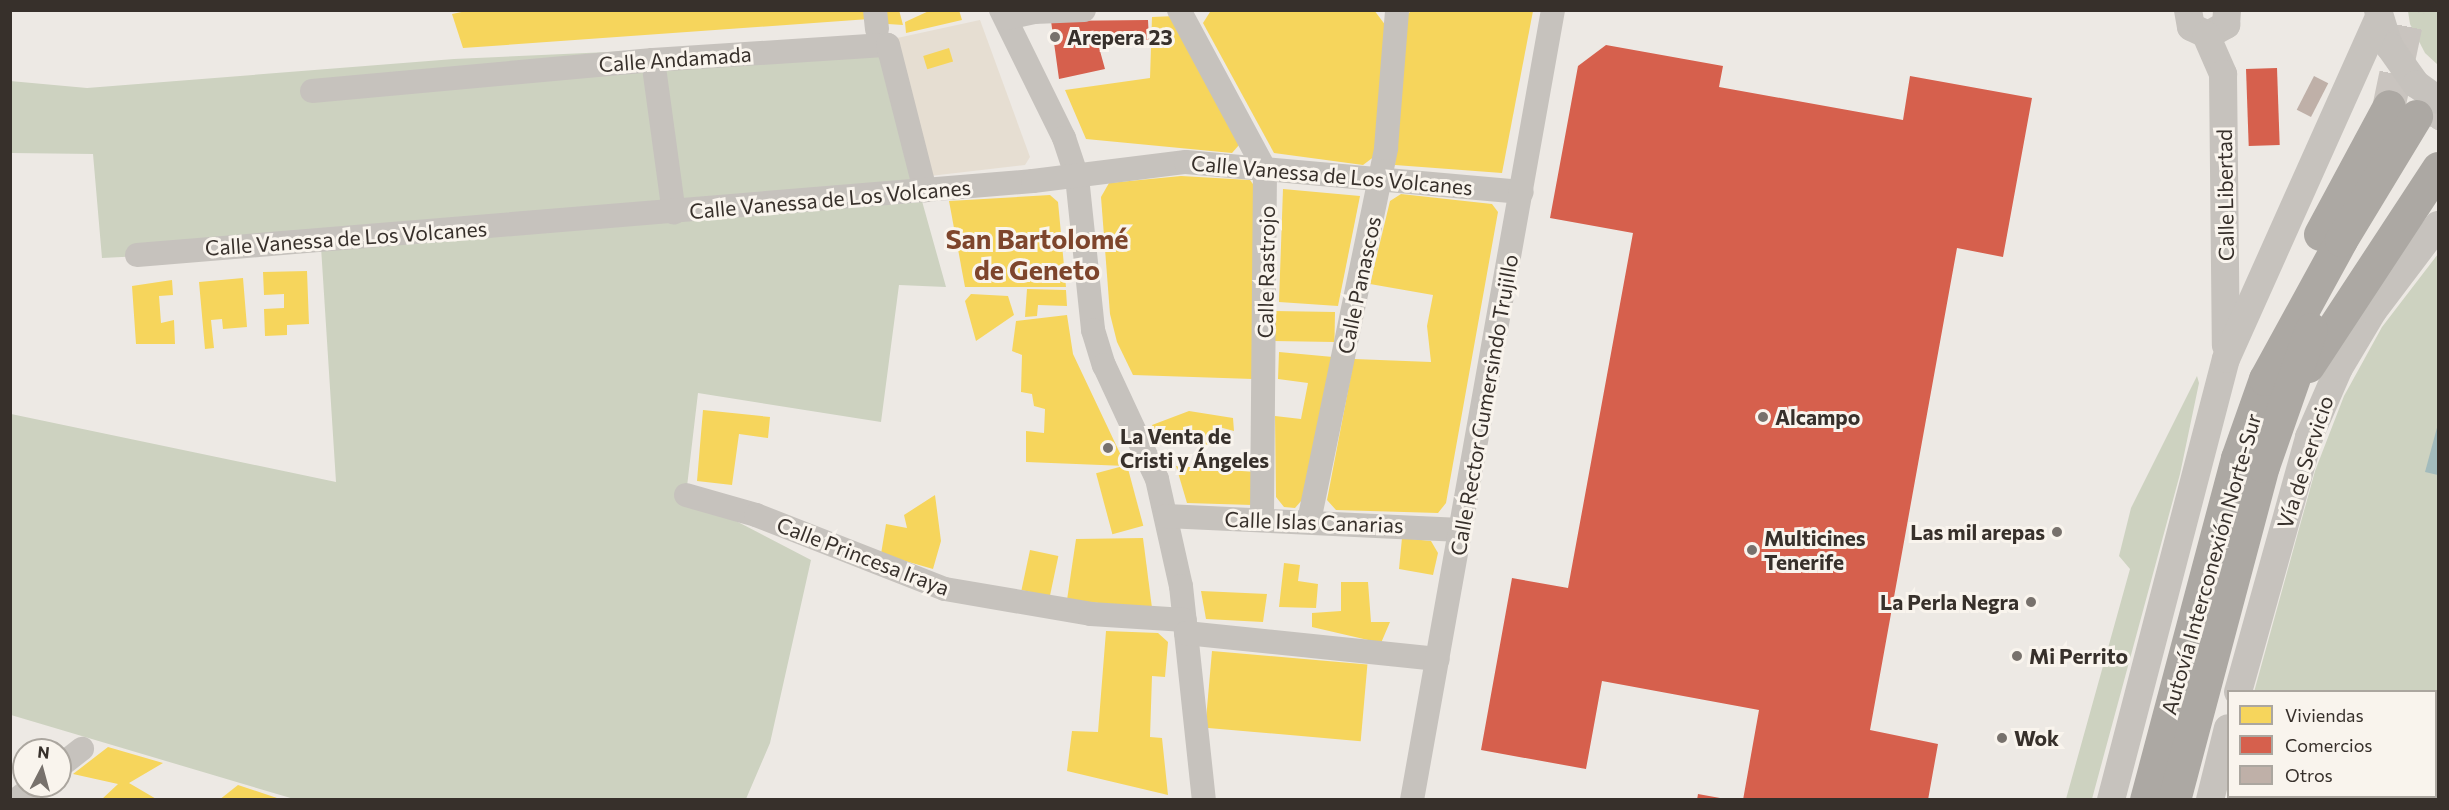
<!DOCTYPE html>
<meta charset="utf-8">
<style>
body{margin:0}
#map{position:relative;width:2449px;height:810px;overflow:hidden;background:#ede9e4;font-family:Commissioner,sans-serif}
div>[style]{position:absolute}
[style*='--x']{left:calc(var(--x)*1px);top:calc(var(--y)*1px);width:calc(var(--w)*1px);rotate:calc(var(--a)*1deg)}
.green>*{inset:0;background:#cdd2c0}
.plaza>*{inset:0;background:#e6ded2}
.water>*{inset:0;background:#a2bbbc}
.homes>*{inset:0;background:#f6d55c;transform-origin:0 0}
.shops>*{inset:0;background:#d6604d;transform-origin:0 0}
.building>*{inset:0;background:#bfb0a8;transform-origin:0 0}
.motorway-tunnel>*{height:33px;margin-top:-16.5px;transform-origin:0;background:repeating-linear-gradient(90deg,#c9c4bf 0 33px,transparent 0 49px)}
.minor>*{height:24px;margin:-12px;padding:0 12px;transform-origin:12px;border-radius:12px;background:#c6c2bd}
.tertiary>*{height:28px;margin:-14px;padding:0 14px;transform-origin:14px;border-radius:14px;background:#c6c2bd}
.motorway>*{height:33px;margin:-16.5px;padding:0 16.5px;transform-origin:16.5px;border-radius:16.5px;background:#aca8a3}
.dots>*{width:16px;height:16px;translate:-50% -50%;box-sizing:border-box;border:3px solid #f9f4ed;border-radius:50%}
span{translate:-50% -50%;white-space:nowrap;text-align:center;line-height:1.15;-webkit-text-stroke:6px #f9f4ed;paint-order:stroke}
.poi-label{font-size:21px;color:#37302b;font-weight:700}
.left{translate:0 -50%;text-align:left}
.right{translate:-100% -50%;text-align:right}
.street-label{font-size:21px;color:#37302b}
.district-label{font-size:27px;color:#7e452c;font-weight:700}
.frame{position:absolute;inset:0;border:12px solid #37302b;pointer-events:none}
.legend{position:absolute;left:2227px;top:690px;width:210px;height:108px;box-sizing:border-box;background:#f9f4ed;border:2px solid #aba69f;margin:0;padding:8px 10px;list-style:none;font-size:18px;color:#37302b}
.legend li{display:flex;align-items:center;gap:12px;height:30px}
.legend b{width:30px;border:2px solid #aba69f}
.north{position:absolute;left:12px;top:738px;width:60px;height:60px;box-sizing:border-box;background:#f9f4ed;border:2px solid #aba69f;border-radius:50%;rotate:6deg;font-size:16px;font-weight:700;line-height:24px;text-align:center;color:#37302b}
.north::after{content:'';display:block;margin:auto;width:21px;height:27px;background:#77716c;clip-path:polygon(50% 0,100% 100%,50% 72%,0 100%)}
</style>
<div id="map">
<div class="green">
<div style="clip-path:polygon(2408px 11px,2438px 11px,2438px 65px,2425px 53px,2410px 24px)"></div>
<div style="clip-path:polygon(877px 40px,946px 287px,899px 285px,881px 422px,698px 393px,686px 495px,811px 560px,770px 743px,746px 799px,294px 799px,11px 715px,11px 414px,336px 482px,321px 247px,102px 258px,93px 154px,11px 153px,10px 81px,87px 88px,454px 59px)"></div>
<div style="clip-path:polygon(2438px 254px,2438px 762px,2436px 774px,2436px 692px,2254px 692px,2315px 471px,2344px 396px,2382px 327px)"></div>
<div style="clip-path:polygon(2197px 376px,2199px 383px,2180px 474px,2092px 799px,2066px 799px,2130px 569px,2119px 556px,2131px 508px)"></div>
</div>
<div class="plaza">
<div style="clip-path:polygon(980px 20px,1030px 157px,1025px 165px,930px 176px,897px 38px)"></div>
</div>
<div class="water">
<div style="clip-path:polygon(2438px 424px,2438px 475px,2425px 472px)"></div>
</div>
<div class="homes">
<div style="clip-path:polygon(471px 10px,868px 10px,869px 19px,463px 48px,452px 14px)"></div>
<div style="clip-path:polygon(885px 10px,899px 10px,903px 25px,888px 24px)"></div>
<div style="clip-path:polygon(931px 10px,959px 10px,962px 20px,906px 33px,905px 22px)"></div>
<div style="clip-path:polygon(1374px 10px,1386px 26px,1375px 156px,1363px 165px,1274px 153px,1203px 23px,1210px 12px)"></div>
<div style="clip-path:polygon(1533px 11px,1502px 173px,1395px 165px,1402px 19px,1410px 12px)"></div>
<div style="clip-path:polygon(1175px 16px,1239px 145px,1232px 153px,1086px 139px,1065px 90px,1150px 78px,1152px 17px)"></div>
<div style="left:949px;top:48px;width:14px;height:27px;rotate:73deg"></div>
<div style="clip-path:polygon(1181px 176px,1250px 180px,1258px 191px,1253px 379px,1133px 375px,1117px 342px,1110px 314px,1101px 197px,1109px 183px)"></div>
<div style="clip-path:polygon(1283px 189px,1360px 196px,1338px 306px,1279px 302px)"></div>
<div style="clip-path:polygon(1401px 194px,1492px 204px,1498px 212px,1446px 503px,1438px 513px,1336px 510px,1327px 500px,1354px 359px,1431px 362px,1427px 326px,1433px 295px,1370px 284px,1390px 201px)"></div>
<div style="clip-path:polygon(1050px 195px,1058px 202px,1066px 287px,965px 287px,949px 201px)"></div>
<div style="clip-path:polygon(307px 271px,309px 324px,287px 325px,287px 335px,265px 336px,264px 309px,284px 308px,284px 294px,264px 295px,263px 272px)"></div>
<div style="clip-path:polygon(243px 278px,247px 327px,223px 329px,222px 319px,211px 320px,214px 348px,205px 349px,199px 282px)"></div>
<div style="clip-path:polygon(172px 280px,173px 295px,159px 296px,161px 323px,174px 320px,175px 344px,136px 344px,132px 286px)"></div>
<div style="clip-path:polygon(1027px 289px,1066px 290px,1067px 306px,1038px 305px,1037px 316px,1025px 317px)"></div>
<div style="clip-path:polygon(971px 294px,1008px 296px,1014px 315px,976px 341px,965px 301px)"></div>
<div style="left:1274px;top:311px;width:61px;height:30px;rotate:1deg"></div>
<div style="clip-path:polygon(1067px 315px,1073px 354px,1126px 466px,1026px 462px,1026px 431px,1044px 433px,1045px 409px,1034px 406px,1032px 394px,1021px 392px,1022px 355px,1012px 351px,1016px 321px)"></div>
<div style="clip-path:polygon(1279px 352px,1333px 357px,1302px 500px,1295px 508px,1284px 507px,1276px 497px,1275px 416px,1301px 419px,1308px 383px,1278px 379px)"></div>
<div style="clip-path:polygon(703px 410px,770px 417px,768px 438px,739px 434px,732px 485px,697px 481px)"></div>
<div style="clip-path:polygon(1189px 411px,1233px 418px,1234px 431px,1219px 427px,1214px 447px,1187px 441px,1161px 443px,1152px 425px)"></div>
<div style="left:1127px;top:465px;width:63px;height:32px;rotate:75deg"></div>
<div style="clip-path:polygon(1176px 466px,1255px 472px,1252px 505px,1187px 503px)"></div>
<div style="clip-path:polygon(935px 495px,941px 541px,933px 569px,881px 554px,886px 524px,907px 528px,904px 515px)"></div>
<div style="clip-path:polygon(1143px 538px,1152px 608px,1067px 600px,1076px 539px)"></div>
<div style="clip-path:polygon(1402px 538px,1431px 541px,1438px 553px,1433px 575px,1399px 569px)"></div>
<div style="left:1030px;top:550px;width:29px;height:41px;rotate:12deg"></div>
<div style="clip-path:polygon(1284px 563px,1300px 565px,1298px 581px,1318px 584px,1316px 608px,1279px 607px)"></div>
<div style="clip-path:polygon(1341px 582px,1368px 582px,1371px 622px,1390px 622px,1381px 643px,1312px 627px,1312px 613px,1341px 611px)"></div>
<div style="clip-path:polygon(1201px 591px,1267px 594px,1263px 622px,1206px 619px)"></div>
<div style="clip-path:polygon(1106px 631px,1158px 633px,1168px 642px,1165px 677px,1152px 676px,1150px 737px,1162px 738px,1168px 795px,1067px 771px,1072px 731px,1098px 732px)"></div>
<div style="left:1212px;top:651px;width:156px;height:77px;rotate:5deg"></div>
<div style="clip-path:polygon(108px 747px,163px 763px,129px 783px,158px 800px,101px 800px,118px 784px,73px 774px)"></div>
<div style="clip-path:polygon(238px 785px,280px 799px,280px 800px,219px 800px)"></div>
</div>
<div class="shops">
<div style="clip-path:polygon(1148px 20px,1149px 40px,1097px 40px,1105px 69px,1059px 79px,1051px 21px)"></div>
<div style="clip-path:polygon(1606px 45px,1723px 66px,1719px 87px,1903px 120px,1910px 76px,2032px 98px,2003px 257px,1957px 248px,1870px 730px,1938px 744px,1928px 800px,1743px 800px,1759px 710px,1602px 681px,1586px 769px,1481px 750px,1512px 578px,1568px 588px,1633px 233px,1550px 218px,1578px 66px)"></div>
<div style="left:2277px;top:68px;width:77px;height:31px;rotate:88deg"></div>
<div style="clip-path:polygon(1698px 794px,1720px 798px,1719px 800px,1697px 800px)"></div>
</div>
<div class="building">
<div style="left:2314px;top:76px;width:16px;height:38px;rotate:27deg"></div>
</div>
<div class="motorway-tunnel">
<div style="--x:2389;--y:106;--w:98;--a:-78.2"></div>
<div style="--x:2430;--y:126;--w:16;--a:-60"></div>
</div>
<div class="minor">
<div style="--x:875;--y:10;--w:19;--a:84"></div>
<div style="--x:1001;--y:10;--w:143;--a:63.8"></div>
<div style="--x:1064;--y:138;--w:41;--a:71.6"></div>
<div style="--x:1077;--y:177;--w:154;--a:84"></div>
<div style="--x:1093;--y:330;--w:37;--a:73"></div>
<div style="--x:1104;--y:365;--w:126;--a:65.1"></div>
<div style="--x:1157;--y:479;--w:110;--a:77.4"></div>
<div style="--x:1181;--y:586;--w:215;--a:83.9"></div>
<div style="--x:1179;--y:10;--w:182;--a:61.7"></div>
<div style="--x:1265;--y:170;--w:350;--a:90.5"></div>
<div style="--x:1006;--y:18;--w:29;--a:-12"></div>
<div style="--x:1034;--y:12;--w:50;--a:-2.3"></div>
<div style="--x:653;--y:60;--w:154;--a:82.2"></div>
<div style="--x:312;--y:91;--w:342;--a:-5.2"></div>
<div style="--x:653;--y:60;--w:235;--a:-3.7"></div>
<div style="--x:888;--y:45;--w:150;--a:75.7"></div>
<div style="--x:137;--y:255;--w:899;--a:-4.72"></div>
<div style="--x:1033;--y:181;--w:154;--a:-7.1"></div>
<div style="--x:1186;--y:162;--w:337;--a:5.1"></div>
<div style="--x:686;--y:495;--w:73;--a:15.9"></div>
<div style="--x:756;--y:515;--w:203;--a:21.4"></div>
<div style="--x:945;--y:589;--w:148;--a:9.7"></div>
<div style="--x:1091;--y:614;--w:94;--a:3.7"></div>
<div style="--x:1166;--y:516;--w:295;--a:2.7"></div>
<div style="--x:1309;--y:521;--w:381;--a:-78.3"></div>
<div style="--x:1386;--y:148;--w:138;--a:-85.4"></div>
<div style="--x:1186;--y:633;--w:253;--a:5.9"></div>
<div style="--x:60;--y:766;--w:28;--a:-38"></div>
<div style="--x:2327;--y:796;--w:13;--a:18"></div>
<div style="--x:16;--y:800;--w:23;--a:-38"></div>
<div style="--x:1412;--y:800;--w:802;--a:-79.88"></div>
</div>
<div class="tertiary">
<div style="--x:2188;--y:10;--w:17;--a:80"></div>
<div style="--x:2191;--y:27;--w:19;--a:25"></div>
<div style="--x:2208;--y:35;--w:21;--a:-29"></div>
<div style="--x:2226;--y:25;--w:15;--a:-86"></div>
<div style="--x:2378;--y:10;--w:38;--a:73"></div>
<div style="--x:2389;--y:46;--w:47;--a:54.6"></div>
<div style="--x:2416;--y:84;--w:27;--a:36"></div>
<div style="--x:2206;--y:35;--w:43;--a:66.4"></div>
<div style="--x:2223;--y:74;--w:271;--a:89.4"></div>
<div style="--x:2238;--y:692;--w:265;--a:-74.4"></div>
<div style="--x:2309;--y:437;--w:75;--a:-66.5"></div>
<div style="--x:2339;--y:368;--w:66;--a:-59.2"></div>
<div style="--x:2373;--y:311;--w:108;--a:-52.9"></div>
<div style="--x:2111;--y:800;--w:456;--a:-75.4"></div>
<div style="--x:2226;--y:359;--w:375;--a:-65.9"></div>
<div style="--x:2210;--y:800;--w:74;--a:-76"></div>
</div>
<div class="motorway">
<div style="--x:2320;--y:234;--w:145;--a:-61.7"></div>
<div style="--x:2308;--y:366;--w:237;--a:-56.7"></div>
<div style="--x:2146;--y:800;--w:354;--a:-75.1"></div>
<div style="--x:2237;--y:458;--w:84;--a:-70.5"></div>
<div style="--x:2265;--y:379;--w:158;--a:-61.3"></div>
<div style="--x:2341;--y:240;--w:145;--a:-58.8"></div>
<div style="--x:2174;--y:800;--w:346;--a:-75.1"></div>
<div style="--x:2263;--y:466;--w:145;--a:-70.7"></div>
</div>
<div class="dots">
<div style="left:1055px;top:37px;background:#77716c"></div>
<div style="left:1763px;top:417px;background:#77716c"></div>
<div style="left:1108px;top:448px;background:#77716c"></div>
<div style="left:2057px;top:532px;background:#77716c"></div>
<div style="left:1752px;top:550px;background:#77716c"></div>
<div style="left:2031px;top:602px;background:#77716c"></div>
<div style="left:2017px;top:656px;background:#77716c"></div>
<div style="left:2002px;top:738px;background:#77716c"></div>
</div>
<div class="poi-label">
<span class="left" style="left:1067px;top:37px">Arepera 23</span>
<span class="left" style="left:1775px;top:417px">Alcampo</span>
<span class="left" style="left:1120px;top:448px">La Venta de<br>Cristi y Ángeles</span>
<span class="right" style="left:2045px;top:532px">Las mil arepas</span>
<span class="left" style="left:1764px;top:550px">Multicines<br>Tenerife</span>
<span class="right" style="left:2019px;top:602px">La Perla Negra</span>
<span class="left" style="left:2029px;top:656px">Mi Perrito</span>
<span class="left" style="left:2014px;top:738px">Wok</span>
</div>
<div class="street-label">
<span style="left:675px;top:59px;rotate:-4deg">Calle Andamada</span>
<span style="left:1332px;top:175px;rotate:5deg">Calle Vanessa de Los Volcanes</span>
<span style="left:2225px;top:195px;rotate:-91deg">Calle Libertad</span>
<span style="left:830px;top:199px;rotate:-5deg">Calle Vanessa de Los Volcanes</span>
<span style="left:346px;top:238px;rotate:-4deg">Calle Vanessa de Los Volcanes</span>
<span style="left:1266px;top:272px;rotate:-89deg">Calle Rastrojo</span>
<span style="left:1359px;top:285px;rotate:-78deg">Calle Panascos</span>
<span style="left:1484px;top:405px;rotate:-80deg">Calle Rector Gumersindo Trujillo</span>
<span style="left:2305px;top:462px;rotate:-72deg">Vía de Servicio</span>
<span style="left:1314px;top:522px;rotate:2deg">Calle Islas Canarias</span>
<span style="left:863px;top:556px;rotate:21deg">Calle Princesa Iraya</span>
<span style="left:2211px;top:564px;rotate:-74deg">Autovía Interconexión Norte-Sur</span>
</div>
<div class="district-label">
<span style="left:1037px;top:254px">San Bartolomé<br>de Geneto</span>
</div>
<div class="frame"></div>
<ul class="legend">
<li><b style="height:16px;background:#f6d55c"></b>Viviendas</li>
<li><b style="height:16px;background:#d6604d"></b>Comercios</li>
<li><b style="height:16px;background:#bfb0a8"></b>Otros</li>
</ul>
<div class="north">N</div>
</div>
